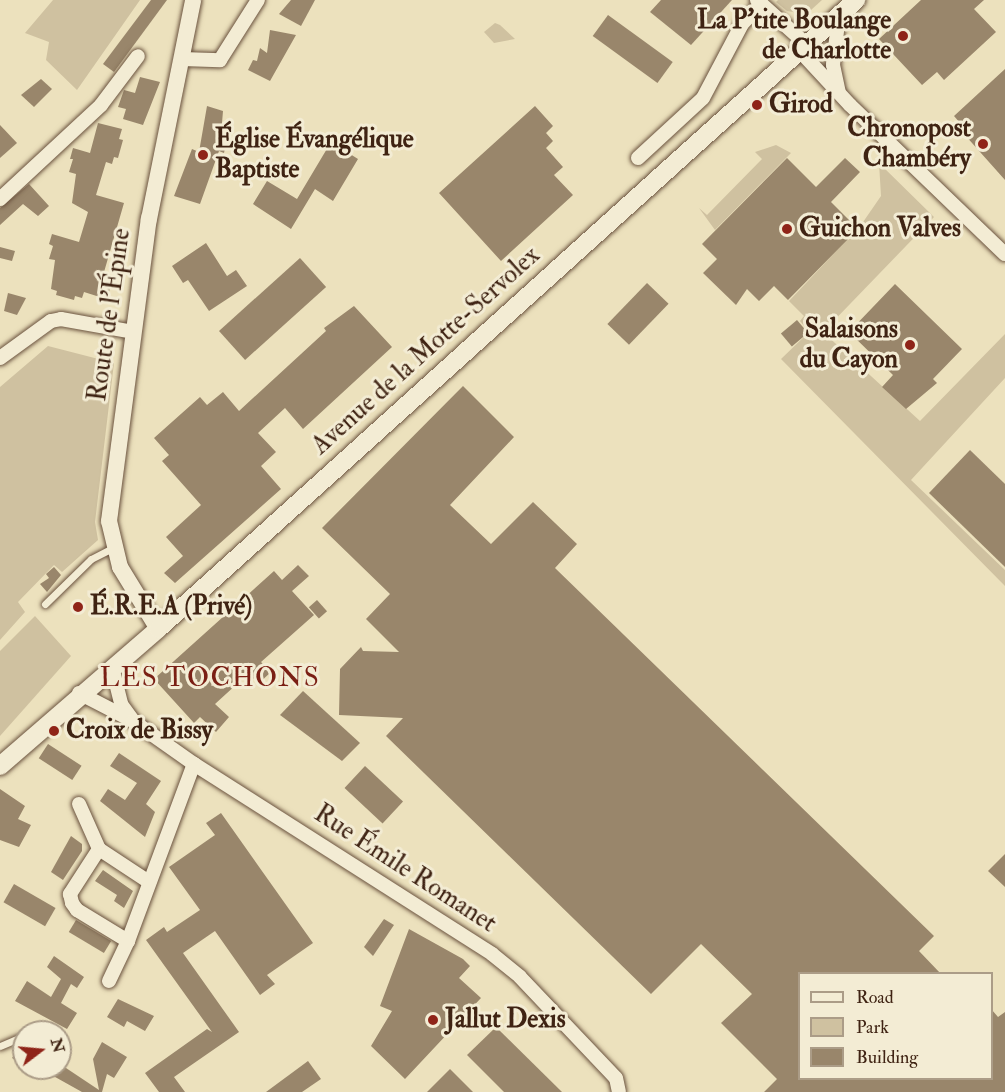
<!DOCTYPE html>
<meta charset="utf-8">
<style>
body{margin:0}
#map{position:relative;width:1005px;height:1092px;overflow:hidden;background:#ece1bd;font-family:"IM FELL Double Pica",serif}
div>[style]{position:absolute}
[style*='--x']{left:calc(var(--x)*1px);top:calc(var(--y)*1px);width:calc(var(--w)*1px);rotate:calc(var(--a)*1deg)}
.green>*{inset:0;background:#cfc1a0}
.building>*{inset:0;background:#99866b;transform-origin:0 0}
.roads{filter:drop-shadow(0 0 2px #6a523e) drop-shadow(0 0 2px #6a523e)}
.service>*{height:7px;margin:-3.5px;padding:0 3.5px;transform-origin:3.5px;border-radius:3.5px;background:#f3ecd4}
.minor>*{height:14px;margin:-7px;padding:0 7px;transform-origin:7px;border-radius:7px;background:#f3ecd4}
.tertiary>*{height:16px;margin:-8px;padding:0 8px;transform-origin:8px;border-radius:8px;background:#f3ecd4}
.secondary>*{height:18px;margin:-9px;padding:0 9px;transform-origin:9px;border-radius:9px;background:#f3ecd4}
.dots>*{width:16px;height:16px;translate:-50% -50%;box-sizing:border-box;border:3px solid #f3ecd4;border-radius:50%}
span{translate:-50% -50%;white-space:nowrap;text-align:center;line-height:1.15;-webkit-text-stroke:6px #f3ecd4;paint-order:stroke}
.poi-label{font-size:26px;color:#3f2313;font-weight:700}
.right{translate:-100% -50%;text-align:right}
.left{translate:0 -50%;text-align:left}
.street-label{font-size:26px;color:#3f2313}
.neighbourhood-label{font-size:27px;color:#7a1f14;letter-spacing:1.5px}
.legend{position:absolute;left:798px;top:972px;width:195px;height:108px;box-sizing:border-box;background:#f3ecd4;border:2px solid #ab9c87;margin:0;padding:8px 10px;list-style:none;font-size:18px;color:#3f2313}
.legend li{display:flex;align-items:center;gap:12px;height:30px}
.legend b{width:30px;border:2px solid #ab9c87}
.north{position:absolute;left:12px;top:1020px;width:60px;height:60px;box-sizing:border-box;background:#f3ecd4;border:2px solid #ab9c87;border-radius:50%;rotate:74deg;font-size:16px;font-weight:700;line-height:24px;text-align:center;color:#3f2313}
.north::after{content:'';display:block;margin:auto;width:21px;height:27px;background:#8f2418;clip-path:polygon(50% 0,100% 100%,50% 72%,0 100%)}
</style>
<div id="map">
<div class="green">
<div style="clip-path:polygon(53px 0,140px 0,77px 90px,46px 60px,49px 42px,25px 33px)"></div>
<div style="clip-path:polygon(778px 0,822px 0,811px 10px,799px 13px,787px 11px,776px 2px)"></div>
<div style="clip-path:polygon(495px 23px,500px 25px,515px 39px,494px 43px,484px 32px)"></div>
<div style="clip-path:polygon(776px 145px,791px 153px,715px 230px,699px 208px,707px 215px,762px 159px,755px 152px)"></div>
<div style="clip-path:polygon(879px 163px,934px 217px,823px 332px,920px 421px,1005px 334px,1005px 378px,911px 480px,1005px 570px,1005px 586px,781px 359px,809px 332px,800px 321px,804px 316px,789px 301px,861px 225px,881px 196px)"></div>
<div style="clip-path:polygon(48px 346px,114px 363px,95px 522px,98px 540px,62px 572px,54px 565px,18px 602px,25px 612px,0 640px,0 387px)"></div>
<div style="clip-path:polygon(35px 616px,71px 656px,0 736px,0 651px)"></div>
</div>
<div class="building">
<div style="clip-path:polygon(151px 0,167px 0,114px 72px,103px 64px)"></div>
<div style="clip-path:polygon(291px 0,315px 0,301px 26px,279px 14px)"></div>
<div style="clip-path:polygon(661px 0,732px 0,691px 45px,650px 12px)"></div>
<div style="clip-path:polygon(921px 0,984px 0,974px 9px,996px 32px,944px 80px,937px 72px,922px 85px,879px 39px)"></div>
<div style="left:608px;top:15px;width:80px;height:26px;rotate:36deg"></div>
<div style="clip-path:polygon(270px 30px,296px 35px,270px 81px,248px 70px,253px 60px,257px 61px,260px 48px,267px 53px)"></div>
<div style="clip-path:polygon(1005px 69px,1005px 180px,964px 134px,967px 131px,954px 116px)"></div>
<div style="clip-path:polygon(140px 77px,160px 82px,143px 125px,123px 119px,126px 109px,118px 107px,124px 90px,135px 93px)"></div>
<div style="clip-path:polygon(41px 79px,52px 89px,34px 107px,21px 95px)"></div>
<div style="clip-path:polygon(207px 106px,223px 111px,222px 123px,230px 125px,224px 153px,219px 151px,200px 204px,174px 196px,192px 149px,199px 152px)"></div>
<div style="clip-path:polygon(535px 106px,553px 126px,546px 133px,553px 141px,546px 148px,563px 167px,554px 175px,573px 195px,501px 261px,439px 193px)"></div>
<div style="clip-path:polygon(98px 123px,122px 129px,119px 139px,123px 140px,118px 158px,114px 157px,112px 164px,106px 162px,96px 195px,124px 203px,102px 279px,112px 282px,109px 292px,105px 291px,103px 298px,84px 292px,82px 298px,75px 296px,74px 300px,56px 295px,57px 291px,51px 289px,55px 260px,49px 259px,53px 246px,49px 244px,52px 234px,79px 242px,88px 212px,72px 203px,76px 174px,69px 172px,73px 159px,70px 159px,73px 148px,90px 153px)"></div>
<div style="clip-path:polygon(0 125px,17px 143px,0 158px)"></div>
<div style="clip-path:polygon(331px 142px,358px 159px,333px 201px,315px 189px,291px 229px,253px 204px,267px 181px,297px 199px)"></div>
<div style="clip-path:polygon(787px 158px,816px 187px,845px 158px,860px 172px,831px 202px,858px 229px,788px 300px,774px 286px,759px 301px,747px 289px,736px 305px,703px 273px,717px 259px,702px 244px)"></div>
<div style="clip-path:polygon(29px 184px,49px 206px,38px 216px,23px 204px,0 225px,0 208px)"></div>
<div style="clip-path:polygon(206px 243px,227px 276px,236px 270px,247px 286px,209px 311px,188px 280px,183px 283px,172px 266px)"></div>
<div style="clip-path:polygon(0 247px,15px 251px,12px 261px,0 258px)"></div>
<div style="left:300px;top:258px;width:39px;height:109px;rotate:48deg"></div>
<div style="left:647px;top:283px;width:30px;height:57px;rotate:44deg"></div>
<div style="clip-path:polygon(895px 284px,962px 349px,933px 379px,937px 383px,906px 409px,882px 387px,893px 375px,849px 332px)"></div>
<div style="clip-path:polygon(8px 293px,26px 298px,17px 315px,4px 311px)"></div>
<div style="clip-path:polygon(354px 306px,392px 347px,303px 429px,285px 408px,258px 433px,276px 452px,261px 466px,281px 489px,175px 583px,164px 573px,183px 556px,166px 537px,201px 505px,162px 461px,169px 455px,154px 438px,200px 397px,207px 405px,223px 392px,239px 411px,326px 331px,324px 328px)"></div>
<div style="left:797px;top:320px;width:17px;height:21px;rotate:50deg"></div>
<div style="clip-path:polygon(463px 386px,514px 437px,450px 505px,491px 544px,533px 502px,577px 544px,555px 568px,934px 936px,919px 951px,941px 974px,800px 974px,800px 1078px,992px 1078px,992px 1010px,998px 1017px,1005px 1012px,1005px 1092px,764px 1092px,777px 1079px,721px 1023px,752px 994px,701px 944px,651px 994px,386px 736px,403px 718px,339px 715px,340px 669px,361px 647px,363px 651px,399px 652px,366px 619px,390px 594px,322px 528px)"></div>
<div style="clip-path:polygon(970px 450px,1005px 484px,1005px 567px,929px 493px)"></div>
<div style="clip-path:polygon(298px 565px,309px 576px,292px 591px,314px 615px,261px 662px,271px 672px,258px 684px,249px 673px,215px 704px,229px 717px,216px 732px,200px 717px,194px 723px,154px 679px,274px 571px,282px 580px)"></div>
<div style="clip-path:polygon(54px 567px,61px 575px,47px 592px,40px 584px,49px 578px,46px 574px)"></div>
<div style="left:317px;top:600px;width:15px;height:11px;rotate:48deg"></div>
<div style="clip-path:polygon(303px 691px,360px 743px,342px 761px,280px 715px)"></div>
<div style="left:48px;top:744px;width:40px;height:17px;rotate:33deg"></div>
<div style="clip-path:polygon(119px 753px,161px 781px,146px 804px,155px 812px,145px 837px,100px 801px,108px 789px,125px 800px,137px 783px,110px 766px)"></div>
<div style="left:365px;top:766px;width:52px;height:30px;rotate:43deg"></div>
<div style="clip-path:polygon(0 789px,25px 806px,18px 819px,31px 825px,19px 847px,0 840px)"></div>
<div style="clip-path:polygon(221px 813px,313px 943px,267px 975px,275px 984px,260px 995px,215px 931px,183px 953px,239px 1032px,174px 1077px,185px 1092px,159px 1092px,145px 1073px,207px 1029px,212px 1032px,146px 940px,164px 927px,167px 932px,200px 910px,169px 867px,215px 835px,206px 823px)"></div>
<div style="clip-path:polygon(71px 836px,82px 844px,82px 851px,63px 880px,51px 872px)"></div>
<div style="clip-path:polygon(1005px 854px,1005px 887px,988px 871px)"></div>
<div style="clip-path:polygon(103px 870px,133px 891px,124px 908px,114px 901px,117px 895px,95px 881px)"></div>
<div style="left:14px;top:884px;width:48px;height:21px;rotate:30deg"></div>
<div style="clip-path:polygon(384px 919px,394px 925px,373px 956px,364px 947px)"></div>
<div style="left:76px;top:920px;width:41px;height:14px;rotate:31deg"></div>
<div style="clip-path:polygon(409px 929px,463px 959px,470px 966px,459px 978px,481px 998px,405px 1079px,371px 1046px,392px 1011px,380px 1006px)"></div>
<div style="clip-path:polygon(54px 956px,84px 977px,77px 988px,71px 984px,61px 1003px,77px 1013px,67px 1029px,15px 1001px,27px 981px,51px 997px,61px 979px,47px 967px)"></div>
<div style="clip-path:polygon(118px 999px,154px 1016px,145px 1031px,127px 1021px,124px 1027px,107px 1017px)"></div>
<div style="clip-path:polygon(496px 1027px,562px 1092px,504px 1092px,467px 1055px)"></div>
<div style="clip-path:polygon(24px 1042px,24px 1065px,12px 1058px)"></div>
<div style="clip-path:polygon(102px 1042px,127px 1057px,114px 1078px,107px 1074px,102px 1092px,82px 1092px,39px 1068px,66px 1068px,99px 1090px,93px 1059px)"></div>
<div style="clip-path:polygon(308px 1061px,321px 1079px,302px 1092px,266px 1092px)"></div>
<div style="clip-path:polygon(450px 1069px,473px 1092px,427px 1092px)"></div>
</div>
<div class="roads">
<div class="service">
<div style="--x:45;--y:604;--w:64;--a:-44.4"></div>
<div style="--x:91;--y:559;--w:25;--a:-27"></div>
<div style="--x:0;--y:1046;--w:26;--a:-23"></div>
</div>
<div class="minor">
<div style="--x:757;--y:0;--w:66;--a:41.9"></div>
<div style="--x:799;--y:50;--w:75;--a:47.2"></div>
<div style="--x:850;--y:105;--w:215;--a:43.9"></div>
<div style="--x:182;--y:59;--w:38;--a:2"></div>
<div style="--x:220;--y:60;--w:71;--a:-57.7"></div>
<div style="--x:839;--y:93;--w:29;--a:-102"></div>
<div style="--x:833;--y:65;--w:50;--a:-83.2"></div>
<div style="--x:638;--y:158;--w:88;--a:-42.7"></div>
<div style="--x:703;--y:98;--w:84;--a:-62.2"></div>
<div style="--x:742;--y:24;--w:28;--a:-46"></div>
<div style="--x:0;--y:199;--w:138;--a:-42.9"></div>
<div style="--x:101;--y:105;--w:61;--a:-52.9"></div>
<div style="--x:0;--y:358;--w:63;--a:-36"></div>
<div style="--x:51;--y:321;--w:10;--a:-11"></div>
<div style="--x:61;--y:319;--w:73;--a:10.2"></div>
<div style="--x:112;--y:667;--w:38;--a:76"></div>
<div style="--x:121;--y:704;--w:19;--a:54"></div>
<div style="--x:79;--y:693;--w:61;--a:27.4"></div>
<div style="--x:133;--y:721;--w:75;--a:35.2"></div>
<div style="--x:194;--y:764;--w:353;--a:32.5"></div>
<div style="--x:492;--y:954;--w:36;--a:39"></div>
<div style="--x:520;--y:977;--w:139;--a:46.5"></div>
<div style="--x:616;--y:1078;--w:14;--a:78"></div>
<div style="--x:79;--y:804;--w:49;--a:66"></div>
<div style="--x:99;--y:849;--w:60;--a:33.4"></div>
<div style="--x:99;--y:849;--w:54;--a:122.8"></div>
<div style="--x:70;--y:894;--w:9;--a:77"></div>
<div style="--x:72;--y:903;--w:9;--a:54"></div>
<div style="--x:77;--y:910;--w:60;--a:31.3"></div>
<div style="--x:109;--y:981;--w:44;--a:-64.6"></div>
<div style="--x:128;--y:941;--w:189;--a:-69.6"></div>
</div>
<div class="tertiary">
<div style="--x:158;--y:629;--w:73;--a:-121.5"></div>
<div style="--x:120;--y:567;--w:47;--a:-103.4"></div>
<div style="--x:109;--y:521;--w:305;--a:-82.5"></div>
<div style="--x:149;--y:219;--w:223;--a:-78.6"></div>
</div>
<div class="secondary">
<div style="--x:0;--y:766;--w:209;--a:-40.9"></div>
<div style="--x:158;--y:629;--w:940;--a:-42.02"></div>
</div>
</div>
<div class="dots">
<div style="left:903px;top:36px;background:#8f2418"></div>
<div style="left:757px;top:105px;background:#8f2418"></div>
<div style="left:983px;top:144px;background:#8f2418"></div>
<div style="left:203px;top:155px;background:#8f2418"></div>
<div style="left:787px;top:229px;background:#8f2418"></div>
<div style="left:910px;top:345px;background:#8f2418"></div>
<div style="left:78px;top:607px;background:#8f2418"></div>
<div style="left:54px;top:731px;background:#8f2418"></div>
<div style="left:433px;top:1020px;background:#8f2418"></div>
</div>
<div class="poi-label">
<span class="right" style="left:891px;top:36px">La P'tite Boulange<br>de Charlotte</span>
<span class="left" style="left:769px;top:105px">Girod</span>
<span class="right" style="left:971px;top:144px">Chronopost<br>Chambéry</span>
<span class="left" style="left:215px;top:155px">Église Évangélique<br>Baptiste</span>
<span class="left" style="left:799px;top:229px">Guichon Valves</span>
<span class="right" style="left:898px;top:345px">Salaisons<br>du Cayon</span>
<span class="left" style="left:90px;top:607px">É.R.E.A (Privé)</span>
<span class="left" style="left:66px;top:731px">Croix de Bissy</span>
<span class="left" style="left:445px;top:1020px">Jallut Dexis</span>
</div>
<div class="street-label">
<span style="left:110px;top:315px;rotate:-82deg">Route de l'Épine</span>
<span style="left:426px;top:351px;rotate:-42deg">Avenue de la Motte-Servolex</span>
<span style="left:405px;top:869px;rotate:33deg">Rue Émile Romanet</span>
</div>
<div class="neighbourhood-label">
<span style="left:210px;top:678px">LES TOCHONS</span>
</div>
<ul class="legend">
<li><b style="height:8px;background:#f3ecd4"></b>Road</li>
<li><b style="height:16px;background:#cfc1a0"></b>Park</li>
<li><b style="height:16px;background:#99866b"></b>Building</li>
</ul>
<div class="north">N</div>
</div>
